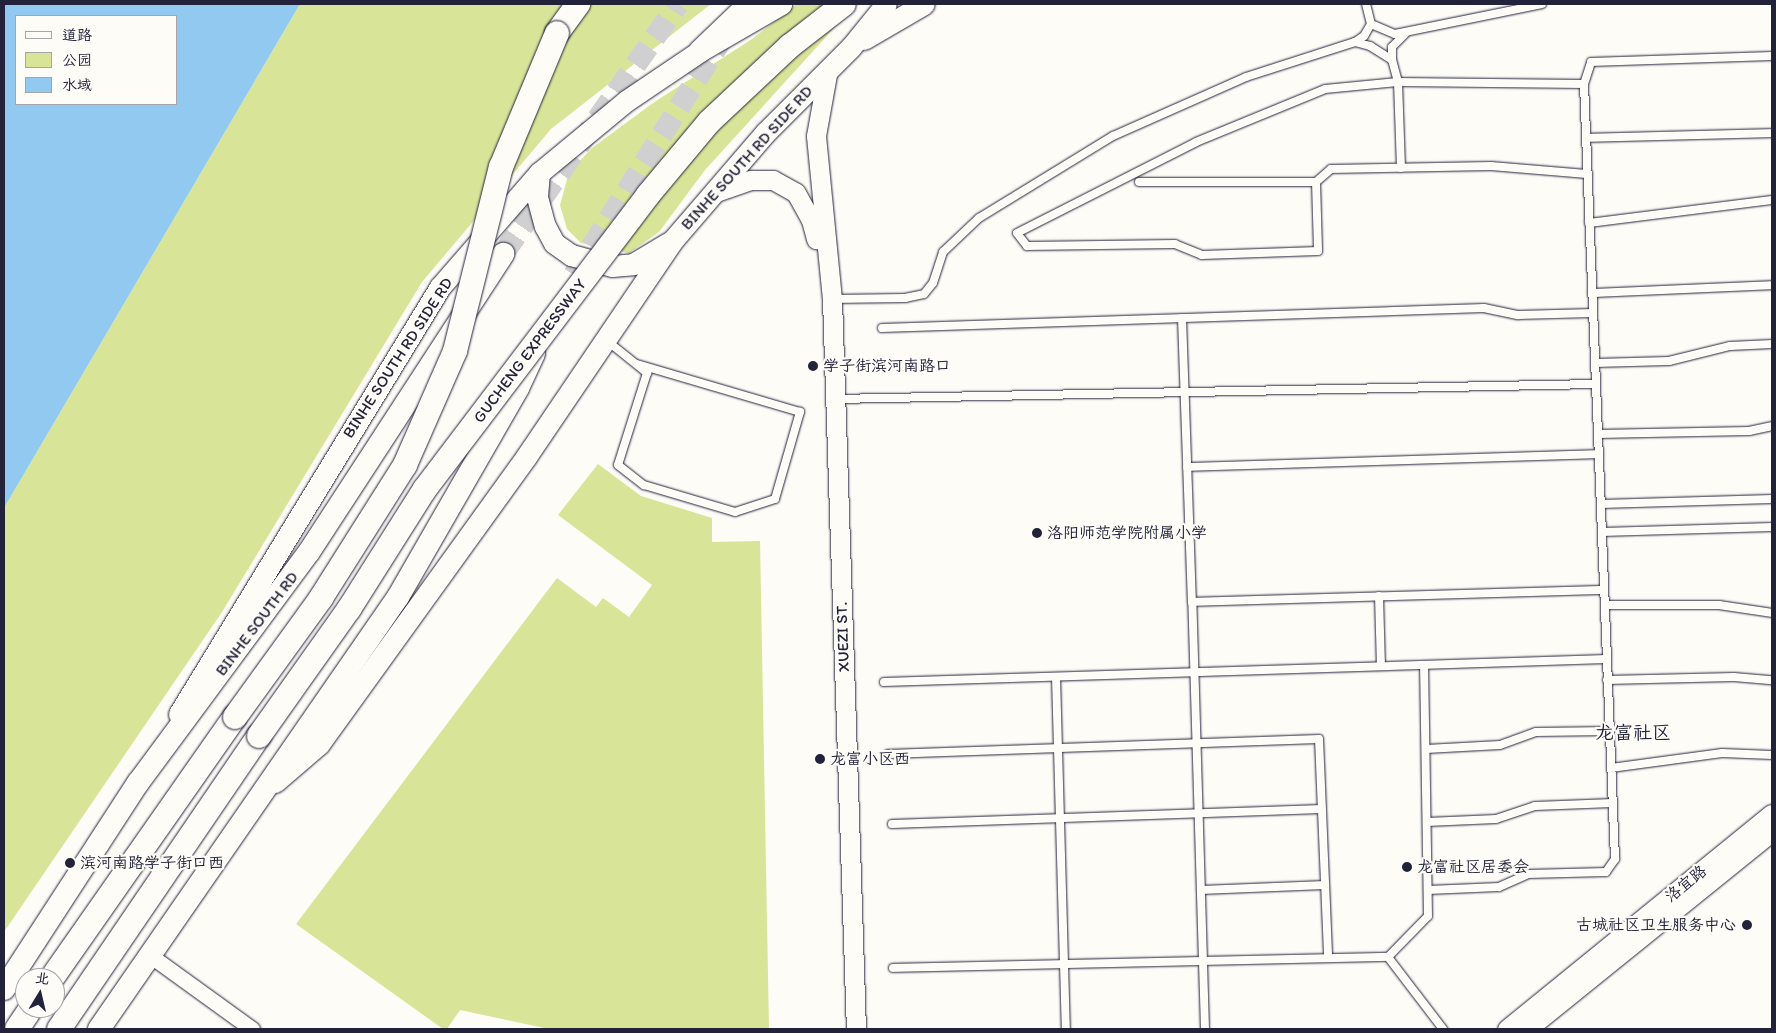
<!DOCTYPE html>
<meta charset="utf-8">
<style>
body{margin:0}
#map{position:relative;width:1776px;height:1033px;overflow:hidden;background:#fdfcf7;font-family:Itim,"LXGW WenKai TC",sans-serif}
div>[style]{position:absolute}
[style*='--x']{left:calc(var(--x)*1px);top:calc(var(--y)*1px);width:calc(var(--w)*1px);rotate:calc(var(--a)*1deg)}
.green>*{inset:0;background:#d8e598}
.water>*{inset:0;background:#92c9f1}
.primary-tunnel>*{height:22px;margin-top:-11px;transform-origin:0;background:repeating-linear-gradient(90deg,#d1d0d1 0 22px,transparent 0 33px)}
.roads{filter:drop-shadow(0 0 1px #22223b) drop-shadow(0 0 1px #22223b)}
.service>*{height:8px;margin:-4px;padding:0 4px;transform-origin:4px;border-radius:4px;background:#fdfcf7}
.minor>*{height:15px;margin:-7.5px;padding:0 7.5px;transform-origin:7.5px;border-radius:7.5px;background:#fdfcf7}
.tertiary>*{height:19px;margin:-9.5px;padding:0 9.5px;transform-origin:9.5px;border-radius:9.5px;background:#fdfcf7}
.secondary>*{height:21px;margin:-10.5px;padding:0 10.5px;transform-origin:10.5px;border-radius:10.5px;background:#fdfcf7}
.primary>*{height:22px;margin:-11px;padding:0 11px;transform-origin:11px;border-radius:11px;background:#fdfcf7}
.trunk>*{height:24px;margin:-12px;padding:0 12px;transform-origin:12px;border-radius:12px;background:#fdfcf7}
.bridges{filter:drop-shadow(0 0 1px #22223b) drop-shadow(0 0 1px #22223b)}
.trunk-bridge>*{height:24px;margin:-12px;padding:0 12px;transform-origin:12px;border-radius:12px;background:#fdfcf7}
.dots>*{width:14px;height:14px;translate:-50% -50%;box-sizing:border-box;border:2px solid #fdfcf7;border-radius:50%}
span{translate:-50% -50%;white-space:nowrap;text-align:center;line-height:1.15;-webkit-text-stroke:4.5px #fdfcf7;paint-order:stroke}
.street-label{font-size:16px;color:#22223b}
.poi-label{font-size:16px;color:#22223b}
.left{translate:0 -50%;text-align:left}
.right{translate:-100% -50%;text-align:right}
.quarter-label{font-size:19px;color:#22223b}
.frame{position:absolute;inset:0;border:5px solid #22223b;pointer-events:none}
.legend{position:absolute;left:15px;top:15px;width:162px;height:90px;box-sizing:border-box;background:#fdfcf7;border:1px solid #a5a5ac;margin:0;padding:6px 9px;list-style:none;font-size:15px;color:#22223b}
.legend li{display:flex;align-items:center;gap:10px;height:25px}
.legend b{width:25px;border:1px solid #a5a5ac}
.north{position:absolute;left:15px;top:968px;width:50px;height:50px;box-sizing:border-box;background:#fdfcf7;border:1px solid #a5a5ac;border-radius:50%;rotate:9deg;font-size:14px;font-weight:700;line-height:20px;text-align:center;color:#22223b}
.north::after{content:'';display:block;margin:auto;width:18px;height:22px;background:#22223b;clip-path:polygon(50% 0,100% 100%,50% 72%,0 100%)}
</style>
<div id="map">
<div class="green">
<div style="clip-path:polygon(300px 4px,711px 4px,551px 129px,422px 282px,222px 612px,4px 932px,4px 508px)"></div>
<div style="clip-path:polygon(797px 4px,856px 4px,705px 170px,659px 232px,629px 253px,581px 243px,567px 229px,560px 205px,569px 172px,592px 148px,653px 103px,752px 39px)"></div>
<div style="clip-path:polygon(598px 464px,641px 496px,712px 518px,712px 542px,760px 541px,769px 1029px,549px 1029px,460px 1010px,447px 1029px,443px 1029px,296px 924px,557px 578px,596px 607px,603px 598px,629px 617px,652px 585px,558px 515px)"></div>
</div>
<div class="water">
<div style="clip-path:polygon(evenodd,4px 4px,300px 4px,4px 508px,4px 4px,16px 16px,176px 16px,176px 104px,16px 104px,16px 16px)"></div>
</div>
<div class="primary-tunnel">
<div style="--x:503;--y:254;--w:305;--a:-55"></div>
<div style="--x:574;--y:275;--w:288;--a:-57.9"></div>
</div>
<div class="roads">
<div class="service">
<div style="--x:1366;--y:4;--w:21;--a:76"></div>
<div style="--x:1355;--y:42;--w:16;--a:15"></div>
<div style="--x:1370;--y:46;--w:26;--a:32"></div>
<div style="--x:1586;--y:138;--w:186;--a:-1.5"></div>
<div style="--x:1401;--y:168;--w:86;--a:-92"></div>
<div style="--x:1398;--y:82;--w:23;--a:-105"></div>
<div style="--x:1392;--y:60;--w:13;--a:-90"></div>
<div style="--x:1392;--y:47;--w:18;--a:-45"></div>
<div style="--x:1139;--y:182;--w:177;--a:0"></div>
<div style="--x:1316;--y:182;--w:20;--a:-41"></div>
<div style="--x:1331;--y:169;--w:160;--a:-1.1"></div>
<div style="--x:1491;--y:166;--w:96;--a:4.8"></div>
<div style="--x:1316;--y:182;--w:69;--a:88.3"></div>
<div style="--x:1318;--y:251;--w:116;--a:178"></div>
<div style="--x:1202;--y:255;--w:29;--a:-158"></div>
<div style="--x:1175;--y:244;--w:148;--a:179.2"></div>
<div style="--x:1027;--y:246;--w:16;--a:-128"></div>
<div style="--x:1017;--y:233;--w:201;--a:-26.9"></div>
<div style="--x:1196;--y:142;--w:139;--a:-22.3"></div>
<div style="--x:1325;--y:89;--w:73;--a:-5.5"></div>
<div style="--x:1398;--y:82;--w:186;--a:0.6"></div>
<div style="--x:1584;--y:84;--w:23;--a:-72"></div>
<div style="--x:1591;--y:62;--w:181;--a:-1.9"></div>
<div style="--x:1589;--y:223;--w:184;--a:-7.2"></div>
<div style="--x:1592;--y:293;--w:180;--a:-2.5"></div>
<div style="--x:832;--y:299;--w:73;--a:-0.8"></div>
<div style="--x:905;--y:298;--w:19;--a:-12"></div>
<div style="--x:924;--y:294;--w:14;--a:-51"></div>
<div style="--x:933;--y:283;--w:33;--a:-72"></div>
<div style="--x:943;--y:252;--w:50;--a:-43.4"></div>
<div style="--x:979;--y:218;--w:157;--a:-31.5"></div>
<div style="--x:1113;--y:136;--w:145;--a:-23.9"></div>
<div style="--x:1246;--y:77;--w:114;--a:-17.8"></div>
<div style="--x:1355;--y:42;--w:11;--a:-34"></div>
<div style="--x:1364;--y:36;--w:14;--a:-60"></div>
<div style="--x:1371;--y:24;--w:26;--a:23"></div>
<div style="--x:1395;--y:34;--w:150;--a:-11.5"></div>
<div style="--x:1182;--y:318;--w:284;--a:88"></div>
<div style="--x:882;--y:328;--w:602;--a:-1.9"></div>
<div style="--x:1484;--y:308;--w:35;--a:12"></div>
<div style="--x:1518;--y:315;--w:75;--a:-1.5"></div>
<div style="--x:606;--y:340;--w:53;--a:38.8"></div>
<div style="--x:647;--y:373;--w:96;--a:107.5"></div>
<div style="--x:618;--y:465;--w:33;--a:38"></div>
<div style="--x:644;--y:485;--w:95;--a:16.5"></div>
<div style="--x:735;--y:512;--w:42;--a:-18"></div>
<div style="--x:775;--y:499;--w:91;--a:-74"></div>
<div style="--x:800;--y:412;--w:170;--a:-163.6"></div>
<div style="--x:1595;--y:363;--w:74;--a:-1.5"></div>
<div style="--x:1669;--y:361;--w:63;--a:-13.8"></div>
<div style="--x:1730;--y:346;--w:42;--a:-2.7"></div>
<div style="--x:835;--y:399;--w:761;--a:-1.13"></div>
<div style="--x:1598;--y:434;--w:151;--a:-1.1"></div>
<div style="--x:1749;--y:431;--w:24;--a:-12"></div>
<div style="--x:1187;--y:467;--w:411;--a:-1.8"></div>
<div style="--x:1601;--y:504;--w:171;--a:-1.7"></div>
<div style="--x:1602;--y:532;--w:170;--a:-1.7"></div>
<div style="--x:1379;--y:596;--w:70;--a:88.4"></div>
<div style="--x:1605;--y:605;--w:114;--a:0"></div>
<div style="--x:1719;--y:605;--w:54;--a:8.6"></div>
<div style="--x:1056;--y:677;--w:352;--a:88.4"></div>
<div style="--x:1607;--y:680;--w:127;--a:-1.4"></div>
<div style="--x:1734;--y:677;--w:38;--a:5"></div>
<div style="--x:884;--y:682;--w:723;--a:-1.82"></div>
<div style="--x:1426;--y:749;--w:74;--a:-3.1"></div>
<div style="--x:1500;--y:745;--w:38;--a:-20"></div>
<div style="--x:1536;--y:732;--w:74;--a:-0.8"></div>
<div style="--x:888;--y:754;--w:431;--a:-2"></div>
<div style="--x:1319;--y:739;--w:219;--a:87.6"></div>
<div style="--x:1611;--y:768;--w:112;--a:-7.7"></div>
<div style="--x:1722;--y:753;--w:50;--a:2.3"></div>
<div style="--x:1427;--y:822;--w:69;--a:-2.5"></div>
<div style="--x:1496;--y:819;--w:41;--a:-18.4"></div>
<div style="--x:1535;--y:806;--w:78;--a:-2.2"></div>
<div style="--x:892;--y:824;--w:430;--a:-2"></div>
<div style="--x:1201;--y:890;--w:124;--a:-2.3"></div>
<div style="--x:1428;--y:890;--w:71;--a:-2.4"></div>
<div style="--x:1499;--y:887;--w:32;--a:-24"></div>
<div style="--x:1528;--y:874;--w:78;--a:-1.5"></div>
<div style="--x:1606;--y:872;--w:16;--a:-55"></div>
<div style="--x:1615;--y:859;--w:776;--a:-92.29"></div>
<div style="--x:1388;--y:957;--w:91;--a:52.6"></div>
<div style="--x:893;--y:968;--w:495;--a:-1.3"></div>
<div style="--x:1388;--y:957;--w:57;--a:-45.7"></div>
<div style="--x:1428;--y:916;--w:251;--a:-90.9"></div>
<div style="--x:1205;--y:1029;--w:427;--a:-91.7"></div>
<div style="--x:1192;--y:602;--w:412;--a:-1.7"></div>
</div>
<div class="minor">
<div style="--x:151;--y:956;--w:125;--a:35.9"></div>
</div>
<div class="tertiary">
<div style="--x:828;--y:69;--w:68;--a:100.2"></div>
<div style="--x:816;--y:136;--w:164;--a:84.4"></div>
<div style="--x:832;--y:299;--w:730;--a:88.12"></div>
<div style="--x:713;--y:193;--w:39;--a:-19"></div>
<div style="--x:750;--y:180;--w:23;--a:0"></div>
<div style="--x:773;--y:180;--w:26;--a:29"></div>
<div style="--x:796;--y:193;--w:31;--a:61"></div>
<div style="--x:811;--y:220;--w:20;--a:75"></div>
<div style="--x:1507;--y:1029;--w:341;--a:-39.1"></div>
<div style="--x:1527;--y:1029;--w:315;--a:-38.9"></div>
</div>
<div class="secondary">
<div style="--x:864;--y:39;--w:69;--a:-30.3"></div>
<div style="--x:539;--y:173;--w:24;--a:95"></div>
<div style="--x:537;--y:197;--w:30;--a:75"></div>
<div style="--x:545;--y:226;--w:19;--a:62"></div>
<div style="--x:554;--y:243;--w:21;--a:35"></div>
<div style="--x:571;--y:255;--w:42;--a:15"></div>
<div style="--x:612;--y:266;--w:21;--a:-5"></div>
<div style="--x:633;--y:264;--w:41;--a:-31"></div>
<div style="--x:179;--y:714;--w:500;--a:-58.57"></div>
<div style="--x:440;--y:287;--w:151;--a:-49"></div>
<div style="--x:539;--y:173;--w:113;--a:-39.6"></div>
<div style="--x:626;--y:101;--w:89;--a:-34"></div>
<div style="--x:700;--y:51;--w:94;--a:-30.1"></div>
<div style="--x:275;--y:782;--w:58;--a:-40.8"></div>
<div style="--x:319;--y:744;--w:354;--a:-54.2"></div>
<div style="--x:526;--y:457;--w:262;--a:-55.9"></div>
<div style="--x:673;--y:240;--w:141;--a:-49.3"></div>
<div style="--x:765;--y:133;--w:122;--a:-45"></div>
<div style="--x:851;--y:47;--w:55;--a:-50.9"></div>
</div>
<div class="primary">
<div style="--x:700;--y:51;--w:68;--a:-43.8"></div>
<div style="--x:4;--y:989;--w:246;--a:-57"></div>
<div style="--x:138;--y:783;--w:287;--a:-53.5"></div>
<div style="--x:309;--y:552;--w:356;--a:-56.9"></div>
<div style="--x:99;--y:1029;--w:525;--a:-55.31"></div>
<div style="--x:398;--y:597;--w:241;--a:-60.1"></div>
<div style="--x:518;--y:388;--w:38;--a:-65"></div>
</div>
<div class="trunk">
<div style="--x:557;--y:33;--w:36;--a:-54"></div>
<div style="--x:52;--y:978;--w:319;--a:-55"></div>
<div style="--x:17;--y:1029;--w:25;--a:-56"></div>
<div style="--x:59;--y:1029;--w:355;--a:-55.7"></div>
</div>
</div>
<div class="bridges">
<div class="trunk-bridge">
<div style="--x:235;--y:717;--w:147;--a:-54.1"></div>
<div style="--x:321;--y:598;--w:157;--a:-57.7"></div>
<div style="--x:405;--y:465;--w:124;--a:-66.3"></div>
<div style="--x:455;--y:351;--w:190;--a:-76"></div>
<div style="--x:501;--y:167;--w:145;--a:-67.3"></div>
<div style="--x:259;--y:736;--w:156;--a:-54.7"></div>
<div style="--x:349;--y:609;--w:142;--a:-57.7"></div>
<div style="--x:425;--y:489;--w:369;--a:-52.8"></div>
<div style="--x:648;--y:195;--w:95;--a:-50.1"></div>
<div style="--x:709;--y:122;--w:111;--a:-43.2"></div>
<div style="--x:790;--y:46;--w:68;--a:-37.9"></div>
</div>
</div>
<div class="dots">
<div style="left:813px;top:366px;background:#22223b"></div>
<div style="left:1037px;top:533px;background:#22223b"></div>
<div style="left:820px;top:759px;background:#22223b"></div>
<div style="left:70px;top:863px;background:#22223b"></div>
<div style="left:1407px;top:867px;background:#22223b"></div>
<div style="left:1747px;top:925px;background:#22223b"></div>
</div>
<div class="street-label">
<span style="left:747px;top:158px;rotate:-48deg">BINHE SOUTH RD SIDE RD</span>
<span style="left:530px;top:351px;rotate:-53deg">GUCHENG EXPRESSWAY</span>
<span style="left:398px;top:358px;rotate:-57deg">BINHE SOUTH RD SIDE RD</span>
<span style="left:257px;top:624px;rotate:-53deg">BINHE SOUTH RD</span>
<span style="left:843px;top:637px;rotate:-92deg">XUEZI ST.</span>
<span style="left:1686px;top:884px;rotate:-39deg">洛宜路</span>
</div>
<div class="poi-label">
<span class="left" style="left:823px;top:366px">学子街滨河南路口</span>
<span class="left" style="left:1047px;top:533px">洛阳师范学院附属小学</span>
<span class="left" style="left:830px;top:759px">龙富小区西</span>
<span class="left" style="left:80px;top:863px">滨河南路学子街口西</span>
<span class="left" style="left:1417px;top:867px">龙富社区居委会</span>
<span class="right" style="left:1736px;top:925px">古城社区卫生服务中心</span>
</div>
<div class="quarter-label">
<span style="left:1633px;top:733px">龙富社区</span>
</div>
<div class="frame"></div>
<ul class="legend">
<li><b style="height:6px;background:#fdfcf7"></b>道路</li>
<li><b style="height:14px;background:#d8e598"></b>公园</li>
<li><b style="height:14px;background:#92c9f1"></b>水域</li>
</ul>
<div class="north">北</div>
</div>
